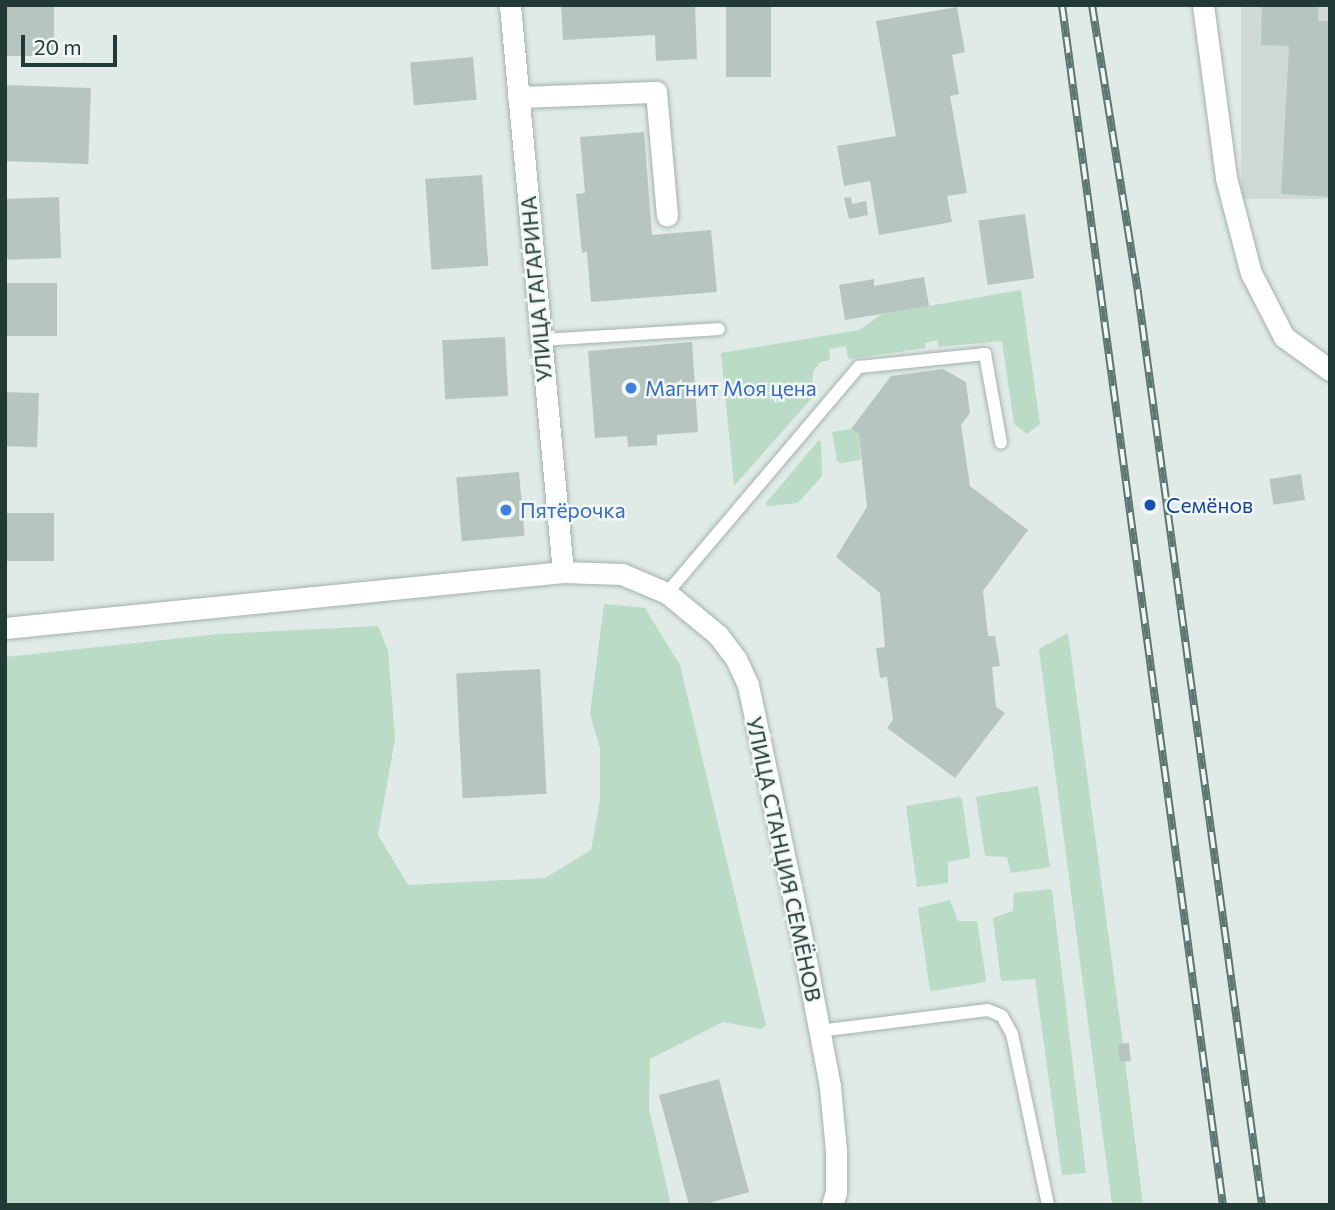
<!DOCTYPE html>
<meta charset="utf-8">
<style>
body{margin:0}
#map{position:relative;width:1335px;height:1210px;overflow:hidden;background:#e0eae7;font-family:Commissioner,sans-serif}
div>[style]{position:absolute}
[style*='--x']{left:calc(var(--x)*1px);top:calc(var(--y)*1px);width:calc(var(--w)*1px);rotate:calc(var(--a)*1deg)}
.built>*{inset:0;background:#cfdad6;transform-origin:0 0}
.green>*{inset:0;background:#badbc5}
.building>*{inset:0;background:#b6c5c0;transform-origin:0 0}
.roads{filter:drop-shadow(0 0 2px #a3b2ae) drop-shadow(0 0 2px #a3b2ae)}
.lane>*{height:12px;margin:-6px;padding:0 6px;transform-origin:6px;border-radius:6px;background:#fff}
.street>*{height:21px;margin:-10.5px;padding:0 10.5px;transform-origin:10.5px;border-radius:10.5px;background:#fff}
.rail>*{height:8px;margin-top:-4px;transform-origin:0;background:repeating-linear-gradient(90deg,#f1f7f4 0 16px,#5c7671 0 32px);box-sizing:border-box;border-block:2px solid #5c7671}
.dots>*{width:19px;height:19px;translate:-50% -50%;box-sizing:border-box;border:4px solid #f1f7f4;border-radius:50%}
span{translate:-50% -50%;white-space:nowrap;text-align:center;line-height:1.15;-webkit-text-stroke:5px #f1f7f4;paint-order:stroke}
.street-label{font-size:21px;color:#223a35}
.shop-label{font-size:21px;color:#366cbe}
.left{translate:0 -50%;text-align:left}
.transit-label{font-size:21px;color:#164399}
.frame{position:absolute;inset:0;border:7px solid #223a35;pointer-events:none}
.scale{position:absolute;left:21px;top:35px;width:96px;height:32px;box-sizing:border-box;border:4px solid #223a35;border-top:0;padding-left:9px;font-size:21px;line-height:24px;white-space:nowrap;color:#223a35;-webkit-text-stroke:5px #f1f7f4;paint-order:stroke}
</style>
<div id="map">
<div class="built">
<div style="left:1241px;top:5px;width:89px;height:194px"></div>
</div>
<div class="green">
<div style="clip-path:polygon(1021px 290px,1040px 424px,1027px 434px,1014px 424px,1002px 341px,938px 347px,938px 340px,925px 343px,926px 348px,848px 359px,846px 346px,829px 349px,830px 360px,820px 362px,813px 372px,812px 398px,734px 486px,721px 353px,859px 330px,882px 314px)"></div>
<div style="clip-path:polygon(851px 429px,859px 434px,861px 460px,841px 463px,837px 461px,832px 432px)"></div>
<div style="clip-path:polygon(818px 441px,821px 441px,822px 476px,798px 503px,767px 506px,766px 503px)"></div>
<div style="clip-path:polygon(604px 604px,645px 608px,680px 665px,766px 1025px,761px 1029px,723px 1022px,650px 1059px,649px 1109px,671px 1205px,5px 1205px,5px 657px,219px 634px,378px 626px,388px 650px,395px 739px,378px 835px,408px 885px,545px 878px,591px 850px,600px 800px,600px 748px,590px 714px)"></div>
<div style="clip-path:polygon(1068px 633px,1123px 1044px,1118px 1045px,1121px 1062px,1125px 1061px,1143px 1205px,1112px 1205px,1039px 649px)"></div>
<div style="clip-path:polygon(1038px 786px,1050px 867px,1011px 873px,1007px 857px,985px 856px,976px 797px)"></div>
<div style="clip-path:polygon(959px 797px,962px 799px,970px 855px,969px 858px,948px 862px,948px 883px,917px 887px,906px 806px)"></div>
<div style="clip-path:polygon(1049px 889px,1052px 891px,1086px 1173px,1062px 1175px,1035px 979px,1001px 981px,993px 918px,1013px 911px,1014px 893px)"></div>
<div style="clip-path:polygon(950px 900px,958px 921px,977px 921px,986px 979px,985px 982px,933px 991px,930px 990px,918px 908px)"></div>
</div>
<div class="building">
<div style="left:5px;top:5px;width:49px;height:51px"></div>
<div style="clip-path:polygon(561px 5px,695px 5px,697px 59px,656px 61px,655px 35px,563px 40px)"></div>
<div style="left:726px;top:5px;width:45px;height:72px"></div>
<div style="clip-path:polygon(1262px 5px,1318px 5px,1318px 21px,1330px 21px,1330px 197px,1281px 194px,1289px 46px,1261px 45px)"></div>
<div style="clip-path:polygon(957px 7px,965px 52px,952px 55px,959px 94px,950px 96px,967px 193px,947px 196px,952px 222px,879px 235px,870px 181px,844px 186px,837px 146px,896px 136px,876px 21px)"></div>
<div style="left:473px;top:57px;width:43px;height:63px;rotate:85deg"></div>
<div style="left:5px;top:85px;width:86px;height:76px;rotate:2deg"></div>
<div style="clip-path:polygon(644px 132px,652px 235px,711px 230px,717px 292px,591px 302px,587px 252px,582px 253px,576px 194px,585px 193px,580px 137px)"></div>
<div style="left:482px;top:175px;width:91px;height:57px;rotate:86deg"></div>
<div style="left:59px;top:197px;width:61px;height:54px;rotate:88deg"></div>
<div style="clip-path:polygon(851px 197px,852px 204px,866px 201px,868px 215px,849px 219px,844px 198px)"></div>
<div style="left:1025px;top:214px;width:65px;height:47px;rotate:82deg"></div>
<div style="clip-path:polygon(924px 277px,929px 306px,845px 320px,839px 285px,874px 279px,874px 286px)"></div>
<div style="left:5px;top:283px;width:52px;height:53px"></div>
<div style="left:505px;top:337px;width:59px;height:63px;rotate:87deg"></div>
<div style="clip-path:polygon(692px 342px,698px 432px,657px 435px,657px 445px,628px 447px,627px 436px,595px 438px,588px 351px)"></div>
<div style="clip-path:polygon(943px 369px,966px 382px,970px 413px,961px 425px,970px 486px,1028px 530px,983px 591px,988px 636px,995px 636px,1000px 666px,992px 667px,996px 707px,1005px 713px,955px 778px,887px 728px,893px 720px,887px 677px,880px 678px,876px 648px,885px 647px,880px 593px,836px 557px,867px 507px,859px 434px,851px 429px,891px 376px)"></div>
<div style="left:5px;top:392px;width:34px;height:54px;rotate:2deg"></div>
<div style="left:519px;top:472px;width:64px;height:63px;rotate:85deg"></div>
<div style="left:1301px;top:474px;width:26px;height:32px;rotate:81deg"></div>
<div style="left:5px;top:513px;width:49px;height:48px"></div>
<div style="left:540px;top:669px;width:125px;height:84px;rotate:87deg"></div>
<div style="left:1129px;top:1043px;width:18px;height:11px;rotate:84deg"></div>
<div style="clip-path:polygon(719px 1079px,749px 1192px,702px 1205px,689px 1205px,659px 1095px)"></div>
</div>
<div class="roads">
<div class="lane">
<div style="--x:541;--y:340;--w:178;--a:-3.5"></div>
<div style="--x:667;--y:593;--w:297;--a:-49.7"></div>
<div style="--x:859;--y:367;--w:127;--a:-5.9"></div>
<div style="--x:985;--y:354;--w:90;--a:79.8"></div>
<div style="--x:819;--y:1031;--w:170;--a:-7.1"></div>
<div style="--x:988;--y:1010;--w:15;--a:23"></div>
<div style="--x:1002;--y:1016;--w:21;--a:61"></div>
<div style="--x:1012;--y:1034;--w:175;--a:78.1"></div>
</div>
<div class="street">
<div style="--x:510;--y:5;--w:569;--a:84.66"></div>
<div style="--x:1203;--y:5;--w:175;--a:82.4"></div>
<div style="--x:1226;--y:178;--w:98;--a:75.3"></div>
<div style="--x:1251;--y:273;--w:72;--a:62.7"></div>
<div style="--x:1284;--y:337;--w:57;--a:35.7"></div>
<div style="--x:518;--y:97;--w:138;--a:-2.1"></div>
<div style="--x:656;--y:92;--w:124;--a:84.9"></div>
<div style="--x:5;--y:628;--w:561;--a:-5.73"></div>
<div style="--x:563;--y:572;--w:59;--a:1.9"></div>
<div style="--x:622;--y:574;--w:49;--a:22.9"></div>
<div style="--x:667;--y:593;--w:66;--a:39.5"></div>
<div style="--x:718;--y:635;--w:30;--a:53"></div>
<div style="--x:736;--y:659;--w:29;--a:65"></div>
<div style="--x:748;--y:685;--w:249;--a:78"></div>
<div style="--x:800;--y:929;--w:161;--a:79.2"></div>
<div style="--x:830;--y:1087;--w:63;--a:84.6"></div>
<div style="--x:836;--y:1150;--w:42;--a:90"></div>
<div style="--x:836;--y:1192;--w:14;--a:107"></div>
</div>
</div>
<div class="rail">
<div style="--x:1062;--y:5;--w:1211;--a:82.36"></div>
<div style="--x:1092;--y:5;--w:292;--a:80.9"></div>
<div style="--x:1138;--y:293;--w:920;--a:82.26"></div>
</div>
<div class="dots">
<div style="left:631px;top:388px;background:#3f7fe0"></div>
<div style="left:1150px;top:505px;background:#1a4fb4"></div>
<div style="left:506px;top:510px;background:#3f7fe0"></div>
</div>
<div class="street-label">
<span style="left:536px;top:289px;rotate:-95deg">УЛИЦА ГАГАРИНА</span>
<span style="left:784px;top:859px;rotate:78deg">УЛИЦА СТАНЦИЯ СЕМЁНОВ</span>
</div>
<div class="shop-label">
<span class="left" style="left:645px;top:388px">Магнит Моя цена</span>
<span class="left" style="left:520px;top:510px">Пятёрочка</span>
</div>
<div class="transit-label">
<span class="left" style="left:1166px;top:505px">Семёнов</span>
</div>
<div class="frame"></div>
<div class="scale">20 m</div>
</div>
